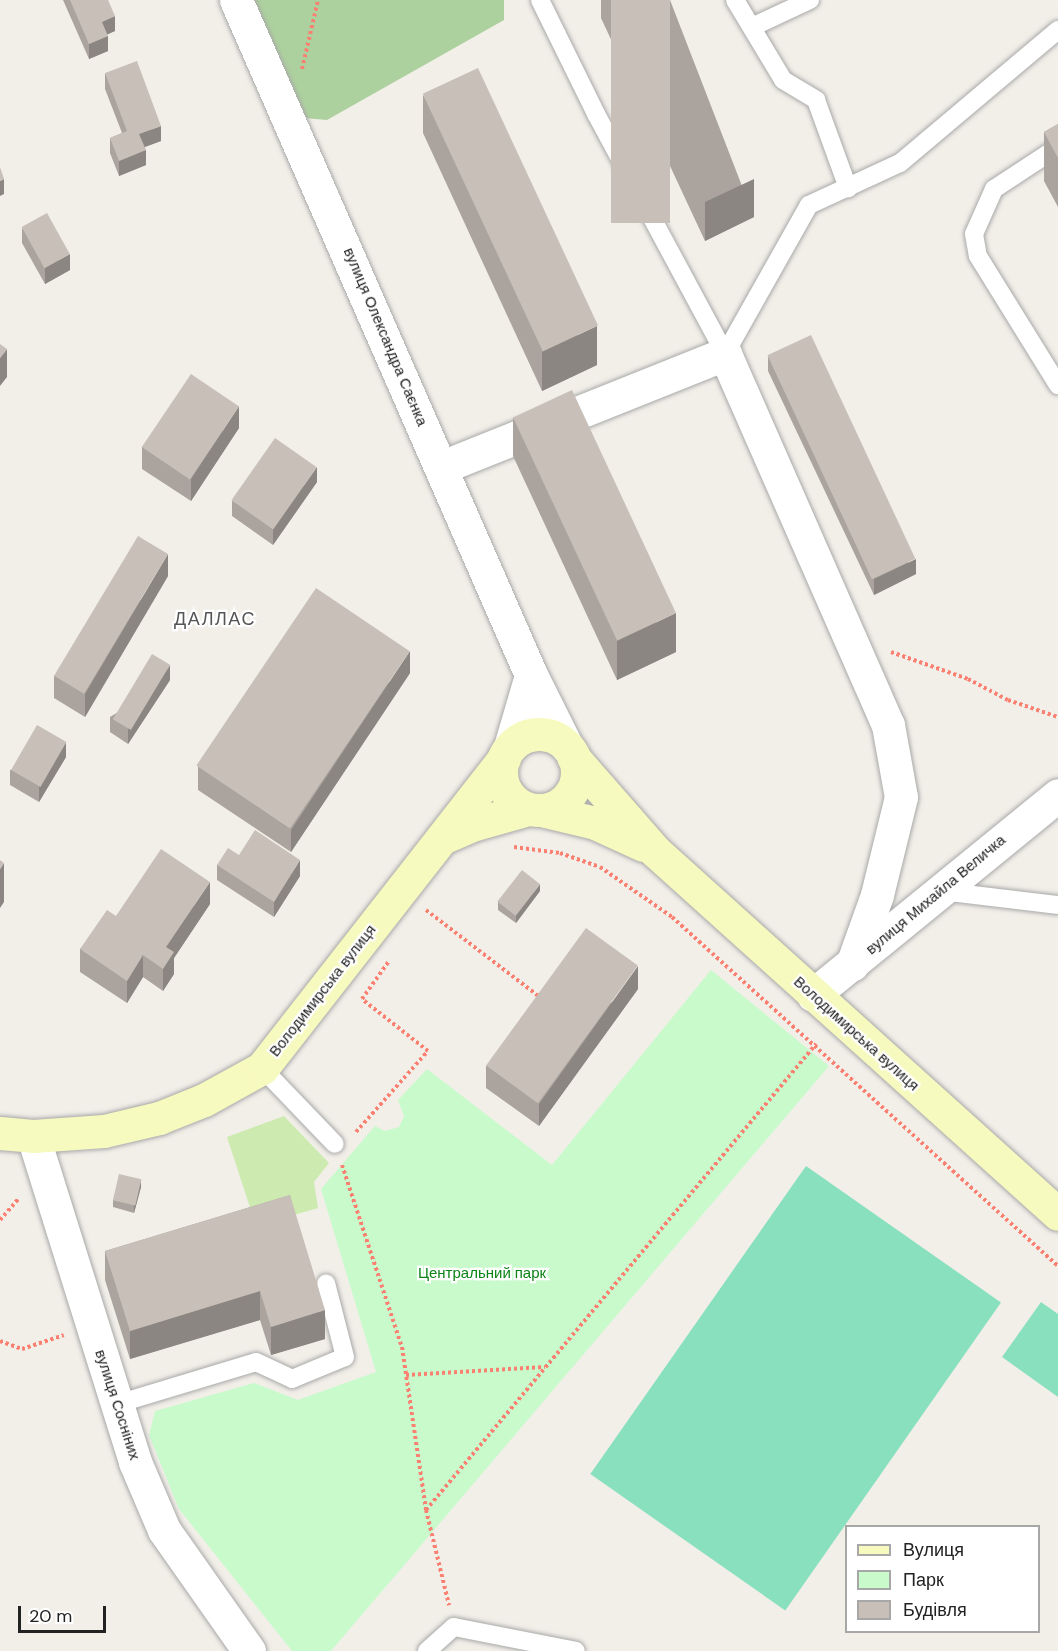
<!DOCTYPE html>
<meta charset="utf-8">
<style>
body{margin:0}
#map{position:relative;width:1058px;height:1651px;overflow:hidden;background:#f2efe9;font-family:"DM Sans",sans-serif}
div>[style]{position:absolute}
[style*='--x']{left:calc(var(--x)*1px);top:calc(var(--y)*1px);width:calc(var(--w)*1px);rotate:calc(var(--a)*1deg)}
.grass>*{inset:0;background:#cdebb0}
.forest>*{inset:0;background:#add19e}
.park>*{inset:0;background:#c8facc}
.pitch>*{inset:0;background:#88e0be;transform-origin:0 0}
.path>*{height:4px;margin-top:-2px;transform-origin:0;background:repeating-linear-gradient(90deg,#fa8072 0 3px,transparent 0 6px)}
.roads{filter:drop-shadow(0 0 2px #a9a9a9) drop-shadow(0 0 2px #a9a9a9)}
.service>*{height:18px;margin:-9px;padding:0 9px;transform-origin:9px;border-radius:9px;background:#fff}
.minor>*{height:33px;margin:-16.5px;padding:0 16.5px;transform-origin:16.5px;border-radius:16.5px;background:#fff}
.secondary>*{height:33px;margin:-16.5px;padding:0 16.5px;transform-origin:16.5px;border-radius:16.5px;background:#f7fabf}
.secondary>.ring{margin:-16.5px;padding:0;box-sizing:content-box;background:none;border:33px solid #f7fabf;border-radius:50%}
.wall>*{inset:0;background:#aba49e}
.shaded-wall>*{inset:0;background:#8b8681}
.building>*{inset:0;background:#c7bfb8;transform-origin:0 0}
span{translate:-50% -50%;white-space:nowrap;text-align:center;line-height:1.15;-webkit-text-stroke:4.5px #fff;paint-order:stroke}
.street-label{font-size:15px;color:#222}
.park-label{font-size:15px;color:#0c8416}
.quarter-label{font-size:18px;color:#555;letter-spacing:1.5px}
.legend{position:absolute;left:845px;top:1525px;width:195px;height:108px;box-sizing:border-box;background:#fff;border:2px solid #a7a7a7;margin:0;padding:8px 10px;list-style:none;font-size:18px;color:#222}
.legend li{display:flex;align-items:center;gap:12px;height:30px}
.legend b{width:30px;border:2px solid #a7a7a7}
.scale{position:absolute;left:18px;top:1606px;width:88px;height:27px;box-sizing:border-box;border:3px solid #222;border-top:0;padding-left:8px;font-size:18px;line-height:21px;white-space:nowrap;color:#222;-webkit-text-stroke:4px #fff;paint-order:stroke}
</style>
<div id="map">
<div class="grass">
<div style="clip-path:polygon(284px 1116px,329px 1163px,314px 1182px,318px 1208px,256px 1226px,227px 1137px)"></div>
</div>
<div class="forest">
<div style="clip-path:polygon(249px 0,504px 0,504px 20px,327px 120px,293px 117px)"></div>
</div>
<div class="park">
<div style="clip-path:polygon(711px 970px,829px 1066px,331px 1651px,292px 1651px,179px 1509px,149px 1435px,155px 1411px,254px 1383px,298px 1400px,376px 1372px,321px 1189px,375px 1126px,385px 1131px,399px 1127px,404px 1116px,398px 1100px,427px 1069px,552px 1165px)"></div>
</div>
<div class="pitch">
<div style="left:806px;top:1166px;width:238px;height:376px;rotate:35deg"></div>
<div style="clip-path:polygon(1041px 1302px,1058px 1314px,1058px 1397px,1002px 1357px)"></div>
</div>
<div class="path">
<div style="--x:302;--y:69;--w:71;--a:-76.9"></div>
<div style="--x:891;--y:652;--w:82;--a:19.3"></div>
<div style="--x:968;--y:679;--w:45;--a:27.7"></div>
<div style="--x:1008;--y:700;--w:53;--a:18.8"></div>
<div style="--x:514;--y:847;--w:46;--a:7.4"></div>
<div style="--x:560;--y:853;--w:42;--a:19.3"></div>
<div style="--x:600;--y:867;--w:88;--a:34.8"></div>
<div style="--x:672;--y:917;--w:520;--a:42.12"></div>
<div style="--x:426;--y:910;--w:145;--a:37.4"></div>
<div style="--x:356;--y:1132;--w:108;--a:-48.4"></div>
<div style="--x:428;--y:1051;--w:84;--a:-141.8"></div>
<div style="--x:362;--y:999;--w:47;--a:-54.6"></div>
<div style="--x:342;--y:1165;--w:192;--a:71.8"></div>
<div style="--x:402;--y:1347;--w:165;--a:81.6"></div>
<div style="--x:426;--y:1510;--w:98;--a:76.4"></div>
<div style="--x:0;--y:1220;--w:29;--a:-49"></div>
<div style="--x:0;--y:1341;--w:23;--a:20"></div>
<div style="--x:22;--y:1349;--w:44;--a:-18.4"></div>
<div style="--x:406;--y:1375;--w:139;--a:-3.3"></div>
<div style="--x:426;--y:1510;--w:608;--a:-50.07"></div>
</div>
<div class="roads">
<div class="service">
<div style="--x:540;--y:0;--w:127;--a:63.8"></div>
<div style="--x:596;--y:114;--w:272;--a:61.7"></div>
<div style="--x:735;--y:0;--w:93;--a:59"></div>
<div style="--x:783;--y:80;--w:39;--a:31"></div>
<div style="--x:816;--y:100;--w:94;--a:70"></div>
<div style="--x:752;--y:27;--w:64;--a:-25"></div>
<div style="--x:1058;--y:147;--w:77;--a:146.7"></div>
<div style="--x:994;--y:189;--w:49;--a:114"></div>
<div style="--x:974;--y:234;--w:22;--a:80"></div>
<div style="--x:978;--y:256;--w:152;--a:58.2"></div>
<div style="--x:725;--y:354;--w:171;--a:-60.6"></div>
<div style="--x:809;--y:205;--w:100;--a:-24.8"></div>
<div style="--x:900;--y:163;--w:207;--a:-40.1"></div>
<div style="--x:940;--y:891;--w:119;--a:6.8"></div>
<div style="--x:262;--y:1068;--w:105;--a:46.2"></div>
<div style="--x:117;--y:1404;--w:145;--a:-16.8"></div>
<div style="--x:256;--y:1362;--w:40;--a:25"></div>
<div style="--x:292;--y:1379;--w:57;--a:-22.5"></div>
<div style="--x:345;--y:1357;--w:76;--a:-104.4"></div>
<div style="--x:427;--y:1651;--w:36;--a:-42"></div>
<div style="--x:454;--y:1627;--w:124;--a:11.1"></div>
</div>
<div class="minor">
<div style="--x:236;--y:0;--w:737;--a:66.39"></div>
<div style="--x:531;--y:675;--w:80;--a:63.4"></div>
<div style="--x:442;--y:467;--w:305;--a:-21.8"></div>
<div style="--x:725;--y:354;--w:405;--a:66.3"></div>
<div style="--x:888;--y:725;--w:73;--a:79.8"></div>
<div style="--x:901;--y:797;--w:101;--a:103.8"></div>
<div style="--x:877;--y:895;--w:74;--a:109.7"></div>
<div style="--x:510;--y:747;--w:75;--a:-73.7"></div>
<div style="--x:813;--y:995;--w:316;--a:-39.2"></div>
<div style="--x:33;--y:1136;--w:342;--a:72.6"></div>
<div style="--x:135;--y:1462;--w:74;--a:66.9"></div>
<div style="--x:164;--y:1530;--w:148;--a:54.9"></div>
</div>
<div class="secondary">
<div class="ring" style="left:501px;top:734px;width:43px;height:43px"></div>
<div style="--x:573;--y:757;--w:125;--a:48.9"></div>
<div style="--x:655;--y:851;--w:542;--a:42.01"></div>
<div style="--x:541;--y:810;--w:56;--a:13.5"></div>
<div style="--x:595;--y:823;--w:53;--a:24.6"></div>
<div style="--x:442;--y:838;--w:36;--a:-23"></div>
<div style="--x:475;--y:824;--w:55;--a:-15.8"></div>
<div style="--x:0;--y:1133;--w:33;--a:5"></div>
<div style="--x:33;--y:1136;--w:71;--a:-4"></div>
<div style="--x:104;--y:1131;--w:57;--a:-13.3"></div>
<div style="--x:159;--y:1118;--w:48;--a:-21.8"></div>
<div style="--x:204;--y:1100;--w:66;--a:-28.9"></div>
<div style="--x:262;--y:1068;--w:393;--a:-52"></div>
</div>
</div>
<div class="wall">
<div style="clip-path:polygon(63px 0,108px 0,115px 31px,107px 34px,108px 51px,89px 59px)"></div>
<div style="clip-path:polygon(601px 0,670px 0,754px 217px,705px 241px,601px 18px)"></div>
<div style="clip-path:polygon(105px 73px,161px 141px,145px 147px,146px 165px,119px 176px,110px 153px,110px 138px,122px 133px,105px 89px)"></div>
<div style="clip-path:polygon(423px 95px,597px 365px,542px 391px,423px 133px)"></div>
<div style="clip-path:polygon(1058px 124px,1058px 207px,1044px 181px,1044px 132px)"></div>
<div style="clip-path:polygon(22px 228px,70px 270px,45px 284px,22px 243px)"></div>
<div style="clip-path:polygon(768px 356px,916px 574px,874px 595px,768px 371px)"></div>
<div style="clip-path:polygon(513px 417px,676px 652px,617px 680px,513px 456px)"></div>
<div style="clip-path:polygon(239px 428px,191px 501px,142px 469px,142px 447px)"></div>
<div style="clip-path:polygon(317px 482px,273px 545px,232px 516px,232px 501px)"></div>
<div style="clip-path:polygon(168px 576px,85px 717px,54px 698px,54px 676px)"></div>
<div style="clip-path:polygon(410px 673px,291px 852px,198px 790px,198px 767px)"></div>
<div style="clip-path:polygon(170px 680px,128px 744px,110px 732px,110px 717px)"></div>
<div style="clip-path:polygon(66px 757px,39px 802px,10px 785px,10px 770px)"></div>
<div style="clip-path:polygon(239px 855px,300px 876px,274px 917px,217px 880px,217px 865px)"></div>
<div style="clip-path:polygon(540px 891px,516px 923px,498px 910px,498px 902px)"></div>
<div style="clip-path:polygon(210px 904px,174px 958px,174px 974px,163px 991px,143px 977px,127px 1003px,80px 972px,80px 949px,116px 916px)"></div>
<div style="clip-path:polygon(638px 989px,539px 1126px,486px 1088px,486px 1066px)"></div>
<div style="clip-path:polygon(141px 1187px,134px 1213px,113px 1207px,113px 1200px)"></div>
<div style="clip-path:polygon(290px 1195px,325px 1339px,271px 1355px,260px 1320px,130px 1359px,105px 1280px,105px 1251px)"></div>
</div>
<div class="shaded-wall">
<div style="clip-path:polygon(115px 16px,115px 31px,102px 37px,102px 22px)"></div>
<div style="clip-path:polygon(108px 36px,108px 51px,89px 59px,89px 44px)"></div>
<div style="clip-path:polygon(161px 126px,161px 141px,139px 149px,139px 134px)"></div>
<div style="clip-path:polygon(146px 150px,146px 165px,119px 176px,119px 161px)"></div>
<div style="clip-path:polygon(4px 179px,4px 194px,0 196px,0 181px)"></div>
<div style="clip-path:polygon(754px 179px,754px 217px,705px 241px,705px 202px)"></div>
<div style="clip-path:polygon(70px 254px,70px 270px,45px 284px,45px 268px)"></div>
<div style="clip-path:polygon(597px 326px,597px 365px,542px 391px,542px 352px)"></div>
<div style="clip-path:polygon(7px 349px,7px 377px,0 386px,0 358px)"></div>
<div style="clip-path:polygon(239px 406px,239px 428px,191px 501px,191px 479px)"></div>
<div style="clip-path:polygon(317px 467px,317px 482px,273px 545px,273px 529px)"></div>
<div style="clip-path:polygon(168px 554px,168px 576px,85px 717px,85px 694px)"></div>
<div style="clip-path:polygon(916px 559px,916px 574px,874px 595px,874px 579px)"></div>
<div style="clip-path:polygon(676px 613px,676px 652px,617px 680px,617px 641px)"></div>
<div style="clip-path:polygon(410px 651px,410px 673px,291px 852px,291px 830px)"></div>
<div style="clip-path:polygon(170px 665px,170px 680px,128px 744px,128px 729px)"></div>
<div style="clip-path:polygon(66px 742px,66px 757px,39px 802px,39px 787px)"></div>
<div style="clip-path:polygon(300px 860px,300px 876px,274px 917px,274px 902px)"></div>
<div style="clip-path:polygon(4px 863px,4px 902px,0 908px,0 869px)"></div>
<div style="clip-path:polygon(210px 882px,210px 904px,174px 958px,174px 974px,163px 991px,163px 969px,166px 947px)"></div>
<div style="clip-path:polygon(540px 884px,540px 891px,516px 923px,516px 916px)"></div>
<div style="clip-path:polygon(143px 955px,143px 977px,127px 1003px,127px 981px)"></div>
<div style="clip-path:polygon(638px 966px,638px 989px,539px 1126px,539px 1104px)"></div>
<div style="clip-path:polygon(141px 1179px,141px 1187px,134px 1213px,134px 1205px)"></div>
<div style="clip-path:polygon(260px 1291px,260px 1320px,130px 1359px,130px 1331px)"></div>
<div style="clip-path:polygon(325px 1310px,325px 1339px,271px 1355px,271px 1327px)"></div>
</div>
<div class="building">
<div style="clip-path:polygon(70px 0,108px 0,115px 16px,102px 22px,108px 36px,89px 44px)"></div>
<div style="left:611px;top:0;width:59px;height:223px"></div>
<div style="clip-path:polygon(137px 61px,161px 126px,139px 134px,146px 150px,119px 161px,110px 138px,127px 131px,105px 73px)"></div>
<div style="left:478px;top:68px;width:284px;height:61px;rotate:65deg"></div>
<div style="clip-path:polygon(1058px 124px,1058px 158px,1044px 132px)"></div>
<div style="clip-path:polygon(0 167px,4px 179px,0 181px)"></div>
<div style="left:47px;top:213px;width:47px;height:29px;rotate:61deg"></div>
<div style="left:811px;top:335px;width:247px;height:48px;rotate:65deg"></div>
<div style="clip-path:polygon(0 344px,7px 349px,0 358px)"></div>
<div style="left:191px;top:374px;width:58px;height:88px;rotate:34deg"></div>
<div style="left:572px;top:390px;width:246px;height:65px;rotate:65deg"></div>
<div style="left:275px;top:438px;width:51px;height:76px;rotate:35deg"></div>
<div style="left:138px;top:536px;width:35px;height:163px;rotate:31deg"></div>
<div style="left:316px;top:588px;width:113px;height:214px;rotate:34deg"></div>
<div style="left:152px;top:654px;width:21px;height:76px;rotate:31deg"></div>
<div style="left:37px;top:725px;width:34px;height:52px;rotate:30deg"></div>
<div style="clip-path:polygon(255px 830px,300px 860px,274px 902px,217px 865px,228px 848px,239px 855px)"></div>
<div style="clip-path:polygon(161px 849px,210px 882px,166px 947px,174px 952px,163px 969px,143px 955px,127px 981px,80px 949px,107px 910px,116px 916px)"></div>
<div style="clip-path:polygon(0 860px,4px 863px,0 869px)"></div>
<div style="left:522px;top:870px;width:23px;height:40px;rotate:38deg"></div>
<div style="left:586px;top:928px;width:64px;height:170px;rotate:36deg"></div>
<div style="left:119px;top:1174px;width:23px;height:27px;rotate:13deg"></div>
<div style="clip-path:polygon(290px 1195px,325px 1310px,271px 1327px,260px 1291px,130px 1331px,105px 1251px)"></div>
</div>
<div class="street-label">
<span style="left:385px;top:337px;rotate:67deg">вулиця Олександра Саєнка</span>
<span style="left:936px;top:895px;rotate:-40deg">вулиця Михайла Величка</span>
<span style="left:323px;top:991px;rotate:-52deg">Володимирська вулиця</span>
<span style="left:856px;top:1034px;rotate:42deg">Володимирська вулиця</span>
<span style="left:117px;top:1405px;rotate:72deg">вулиця Сосніних</span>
</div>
<div class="park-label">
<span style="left:482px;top:1274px">Центральний парк</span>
</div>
<div class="quarter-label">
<span style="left:215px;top:619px">ДАЛЛАС</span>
</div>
<ul class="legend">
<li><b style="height:8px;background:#f7fabf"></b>Вулиця</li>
<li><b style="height:16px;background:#c8facc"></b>Парк</li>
<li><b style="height:16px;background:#c7bfb8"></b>Будівля</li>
</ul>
<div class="scale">20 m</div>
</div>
